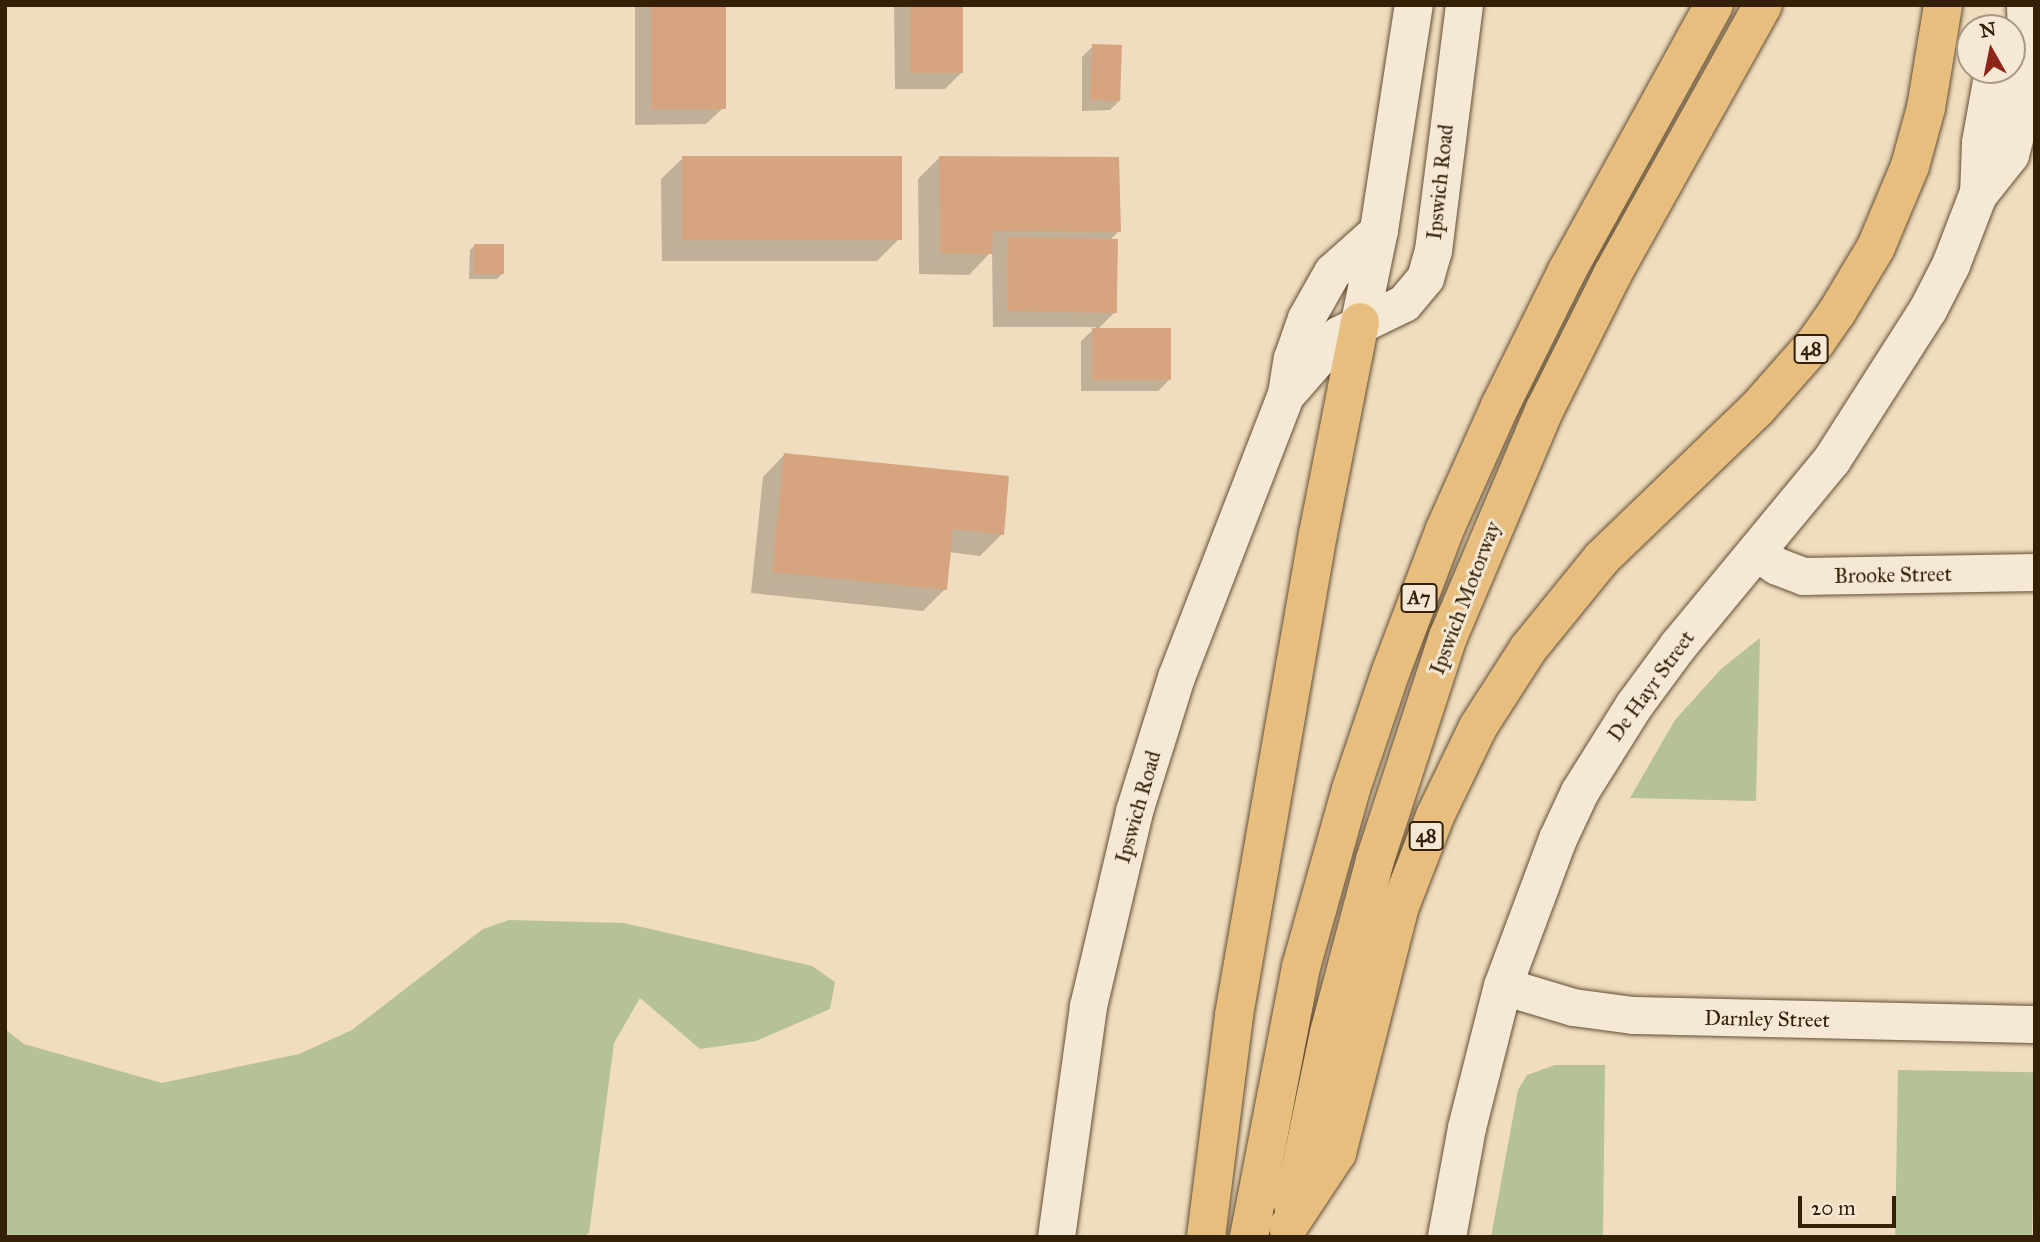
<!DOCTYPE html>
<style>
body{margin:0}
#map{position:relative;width:2040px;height:1242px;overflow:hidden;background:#f0dcbe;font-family:"IM FELL Great Primer",serif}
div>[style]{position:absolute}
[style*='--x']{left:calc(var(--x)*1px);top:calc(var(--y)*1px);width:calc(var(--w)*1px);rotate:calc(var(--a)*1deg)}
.green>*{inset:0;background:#b5c295;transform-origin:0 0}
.shadow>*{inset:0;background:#0003}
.building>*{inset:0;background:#d6a47f;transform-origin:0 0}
.roads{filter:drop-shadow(0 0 2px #624f35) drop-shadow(0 0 2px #624f35)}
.minor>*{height:37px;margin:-18.5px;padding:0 18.5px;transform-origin:18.5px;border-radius:18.5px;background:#f5e8d5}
.tertiary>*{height:38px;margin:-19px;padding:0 19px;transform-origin:19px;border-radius:19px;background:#f5e8d5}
.secondary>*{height:38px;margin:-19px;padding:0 19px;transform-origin:19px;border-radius:19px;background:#f5e8d5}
.trunk>*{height:38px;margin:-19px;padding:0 19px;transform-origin:19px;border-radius:19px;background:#e8be7f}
span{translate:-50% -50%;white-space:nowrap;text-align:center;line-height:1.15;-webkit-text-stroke:6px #f5e8d5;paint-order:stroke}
.shield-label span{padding:2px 5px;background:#f5e8d5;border:2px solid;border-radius:5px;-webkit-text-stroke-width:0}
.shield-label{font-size:19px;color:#332007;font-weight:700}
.street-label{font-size:21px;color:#332007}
.frame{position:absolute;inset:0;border:7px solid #332007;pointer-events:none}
.north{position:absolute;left:1956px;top:14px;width:70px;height:70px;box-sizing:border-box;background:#f5e8d5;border:2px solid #a79883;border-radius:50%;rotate:351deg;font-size:19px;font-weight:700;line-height:28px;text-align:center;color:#332007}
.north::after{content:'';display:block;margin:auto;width:24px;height:32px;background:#8f2418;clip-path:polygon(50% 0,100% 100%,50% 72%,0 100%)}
.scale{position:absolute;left:1798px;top:1196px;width:98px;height:32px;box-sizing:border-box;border:4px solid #332007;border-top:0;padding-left:9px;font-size:21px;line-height:24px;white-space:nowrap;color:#332007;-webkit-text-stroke:5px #f5e8d5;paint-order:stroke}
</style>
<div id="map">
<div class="green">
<div style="clip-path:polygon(1760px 638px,1756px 801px,1630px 798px,1675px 720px,1721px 669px)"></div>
<div style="clip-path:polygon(509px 920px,624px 923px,812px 966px,835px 982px,830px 1009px,756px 1041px,700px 1049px,640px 998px,614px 1043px,589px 1233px,584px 1237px,5px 1237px,5px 1029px,24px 1044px,162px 1083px,299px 1054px,352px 1030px,483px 929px)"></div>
<div style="clip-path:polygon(1555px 1065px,1605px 1065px,1603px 1237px,1491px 1237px,1518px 1090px,1527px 1075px)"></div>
<div style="left:1898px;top:1070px;width:137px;height:167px;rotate:1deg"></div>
</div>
<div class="shadow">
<div style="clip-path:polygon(635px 5px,724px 5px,723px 108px,706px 124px,635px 125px)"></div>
<div style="clip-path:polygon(894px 5px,961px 5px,961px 73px,945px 89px,895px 89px)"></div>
<div style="clip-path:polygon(1093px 46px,1121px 99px,1110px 110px,1082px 111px,1082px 57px)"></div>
<div style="clip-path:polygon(940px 157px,1119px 231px,1111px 239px,1117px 310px,1097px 330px,1169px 380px,1158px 391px,1081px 391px,1081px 341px,1096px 327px,993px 327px,992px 251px,969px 275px,919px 274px,918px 179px)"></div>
<div style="clip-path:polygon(683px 158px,899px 239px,877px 261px,662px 261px,661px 179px)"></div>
<div style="clip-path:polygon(475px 245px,502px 274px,497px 279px,469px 279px,470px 250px)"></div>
<div style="clip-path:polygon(784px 455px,1002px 534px,980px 556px,949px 552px,945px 589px,923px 611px,751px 593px,763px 477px)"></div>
</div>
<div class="building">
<div style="left:651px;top:5px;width:75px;height:104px"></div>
<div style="left:910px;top:5px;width:53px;height:68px"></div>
<div style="left:1092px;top:44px;width:30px;height:56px;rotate:2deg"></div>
<div style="left:682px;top:156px;width:220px;height:84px"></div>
<div style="clip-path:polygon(939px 156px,1119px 157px,1121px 232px,993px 231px,992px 254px,940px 253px)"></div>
<div style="left:1008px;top:237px;width:110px;height:74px;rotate:1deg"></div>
<div style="left:474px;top:244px;width:30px;height:30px"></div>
<div style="left:1092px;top:328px;width:79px;height:52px"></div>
<div style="clip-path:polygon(784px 453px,1009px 476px,1004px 535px,953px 529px,947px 590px,772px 572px)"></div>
</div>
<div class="roads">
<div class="minor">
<div style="--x:1978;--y:195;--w:53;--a:-87.8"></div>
<div style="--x:1980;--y:142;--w:73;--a:-79.8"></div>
<div style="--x:1289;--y:391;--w:74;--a:-48.8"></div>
<div style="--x:1338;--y:335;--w:73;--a:-25.9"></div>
<div style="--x:1404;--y:303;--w:33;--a:-50"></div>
<div style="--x:1425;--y:278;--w:29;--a:-74"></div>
<div style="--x:1433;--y:250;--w:247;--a:-82.8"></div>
<div style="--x:1756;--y:552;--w:25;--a:34"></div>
<div style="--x:1777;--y:566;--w:28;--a:21"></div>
<div style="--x:1803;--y:576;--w:232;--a:-1"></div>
<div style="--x:1503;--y:986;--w:73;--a:16.7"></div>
<div style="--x:1573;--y:1007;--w:60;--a:7.7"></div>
<div style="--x:1632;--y:1015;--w:403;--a:1.3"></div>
<div style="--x:1056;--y:1237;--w:233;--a:-82.1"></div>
<div style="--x:1088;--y:1006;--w:200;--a:-76.7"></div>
<div style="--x:1134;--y:811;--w:140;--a:-72.6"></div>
<div style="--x:1176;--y:677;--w:304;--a:-68.8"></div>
<div style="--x:1286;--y:394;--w:36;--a:-81"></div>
<div style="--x:1292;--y:358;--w:42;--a:-70.7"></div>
<div style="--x:1306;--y:318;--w:53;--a:-60.5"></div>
<div style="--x:1332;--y:272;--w:63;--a:-41.8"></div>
</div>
<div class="tertiary">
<div style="--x:1447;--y:1237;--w:111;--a:-79.6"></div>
<div style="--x:1467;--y:1128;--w:146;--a:-75.8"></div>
<div style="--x:1503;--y:986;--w:157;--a:-69.5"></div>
<div style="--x:1558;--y:839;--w:52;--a:-64.9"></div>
<div style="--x:1580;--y:792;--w:102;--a:-57.9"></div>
<div style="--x:1634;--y:706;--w:76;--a:-53.6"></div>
<div style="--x:1679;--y:645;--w:240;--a:-50.4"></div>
<div style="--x:1832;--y:460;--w:178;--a:-57.4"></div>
<div style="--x:1928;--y:310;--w:51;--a:-62.9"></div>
<div style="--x:1951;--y:265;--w:75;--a:-68.9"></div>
<div style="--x:1978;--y:195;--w:51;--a:-51.3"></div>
<div style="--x:2010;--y:155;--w:55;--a:-75.2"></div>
<div style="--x:2024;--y:102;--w:39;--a:-84"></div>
<div style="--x:2028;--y:63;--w:58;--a:-92"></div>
</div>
<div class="secondary">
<div style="--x:1360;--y:322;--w:94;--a:-78.3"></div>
<div style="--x:1379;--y:230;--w:228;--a:-81.2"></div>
</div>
<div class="trunk">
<div style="--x:1293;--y:1205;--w:176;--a:-78.2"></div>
<div style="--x:1329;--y:1033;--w:179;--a:-75.1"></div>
<div style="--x:1375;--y:860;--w:235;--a:-71.9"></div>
<div style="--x:1448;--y:637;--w:248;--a:-67"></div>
<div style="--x:1545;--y:409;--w:150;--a:-63.4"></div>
<div style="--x:1612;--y:275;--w:309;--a:-60.8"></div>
<div style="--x:1288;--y:1227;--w:89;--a:-56.5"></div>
<div style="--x:1337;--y:1153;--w:252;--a:-75.7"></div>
<div style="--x:1399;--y:909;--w:100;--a:-68.8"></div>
<div style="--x:1435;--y:816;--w:99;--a:-64.2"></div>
<div style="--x:1478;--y:727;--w:93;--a:-57.3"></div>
<div style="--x:1528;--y:649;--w:117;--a:-50.9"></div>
<div style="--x:1602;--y:558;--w:215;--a:-43.9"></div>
<div style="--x:1757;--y:409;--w:89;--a:-48.6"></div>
<div style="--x:1816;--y:342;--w:37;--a:-55"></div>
<div style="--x:1837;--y:312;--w:76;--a:-59"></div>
<div style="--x:1876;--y:247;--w:88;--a:-67.2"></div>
<div style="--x:1910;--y:166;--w:60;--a:-74.6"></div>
<div style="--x:1926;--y:108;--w:104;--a:-80.6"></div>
<div style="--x:1206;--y:1237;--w:224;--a:-82.8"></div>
<div style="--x:1234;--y:1015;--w:488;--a:-80.1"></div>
<div style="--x:1318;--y:534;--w:216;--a:-78.8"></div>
<div style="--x:1249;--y:1237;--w:275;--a:-79.1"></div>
<div style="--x:1301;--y:967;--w:185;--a:-74.3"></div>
<div style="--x:1351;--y:789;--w:125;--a:-71.3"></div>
<div style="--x:1391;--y:671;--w:152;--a:-69.2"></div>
<div style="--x:1445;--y:529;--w:135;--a:-65.9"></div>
<div style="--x:1500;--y:406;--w:151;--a:-63.6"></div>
<div style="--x:1567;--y:271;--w:304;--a:-61.1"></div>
</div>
</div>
<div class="shield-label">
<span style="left:1811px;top:349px">48</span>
<span style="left:1419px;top:598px">A7</span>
<span style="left:1426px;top:836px">48</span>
</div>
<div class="street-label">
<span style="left:1440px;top:182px;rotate:-84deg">Ipswich Road</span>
<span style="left:1893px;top:575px;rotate:-1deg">Brooke Street</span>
<span style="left:1465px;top:598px;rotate:-69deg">Ipswich Motorway</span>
<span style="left:1651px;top:686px;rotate:-54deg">De Hayr Street</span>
<span style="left:1138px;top:807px;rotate:-74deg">Ipswich Road</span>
<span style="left:1767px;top:1019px;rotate:1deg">Darnley Street</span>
</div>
<div class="frame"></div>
<div class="north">N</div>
<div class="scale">20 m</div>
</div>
